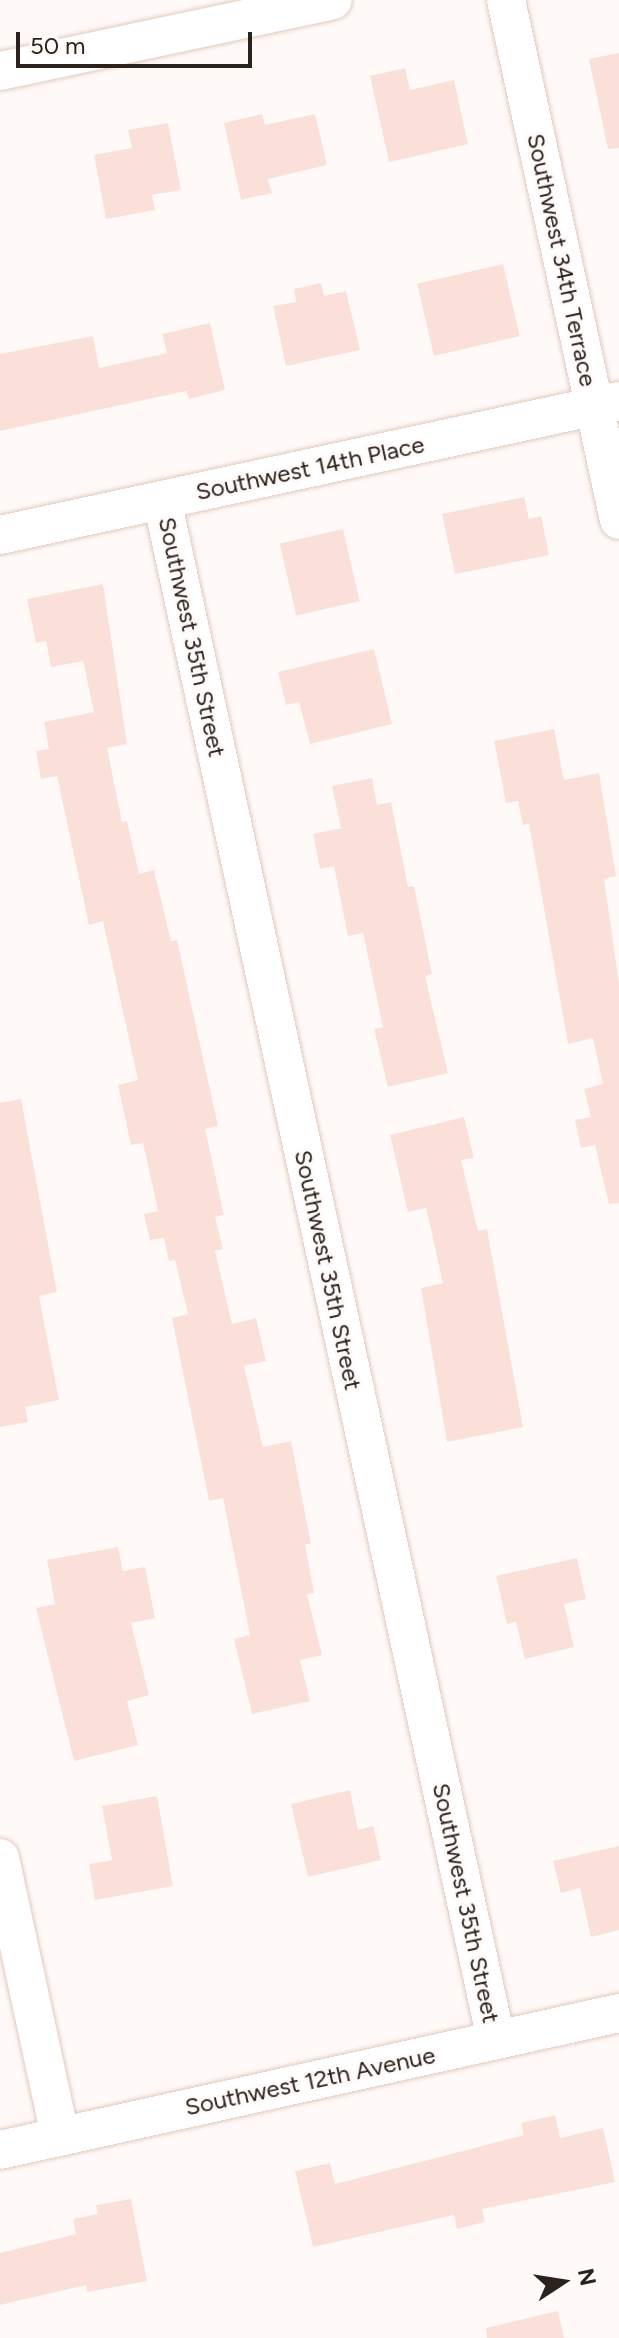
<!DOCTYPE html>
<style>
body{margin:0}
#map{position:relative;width:619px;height:2338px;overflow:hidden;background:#fffaf8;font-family:Figtree,sans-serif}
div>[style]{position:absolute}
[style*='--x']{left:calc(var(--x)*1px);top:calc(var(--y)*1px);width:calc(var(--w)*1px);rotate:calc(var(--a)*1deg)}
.building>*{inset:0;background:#fbe0da;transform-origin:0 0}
.roads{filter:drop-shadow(0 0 2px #e2c9be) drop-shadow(0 0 2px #e2c9be)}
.minor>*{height:38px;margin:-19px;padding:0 19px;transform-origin:19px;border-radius:19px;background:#fff}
span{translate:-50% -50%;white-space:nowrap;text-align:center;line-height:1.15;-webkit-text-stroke:6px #fffaf8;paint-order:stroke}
.street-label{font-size:24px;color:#2b221e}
.north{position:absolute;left:523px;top:2242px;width:80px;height:80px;-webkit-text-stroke:6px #fffaf8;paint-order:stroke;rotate:78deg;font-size:22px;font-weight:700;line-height:32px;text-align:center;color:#2b221e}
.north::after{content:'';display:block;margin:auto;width:28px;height:36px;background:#2b221e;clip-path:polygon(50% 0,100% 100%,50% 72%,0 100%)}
.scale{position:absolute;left:16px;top:32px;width:236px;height:36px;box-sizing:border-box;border:4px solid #2b221e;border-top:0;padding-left:10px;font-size:24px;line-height:28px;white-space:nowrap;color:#2b221e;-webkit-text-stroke:6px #fffaf8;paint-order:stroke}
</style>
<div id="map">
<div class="building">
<div style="clip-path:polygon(619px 53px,619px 148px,608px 149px,589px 59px)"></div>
<div style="clip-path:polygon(405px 68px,410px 90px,454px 80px,468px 144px,389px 162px,370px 76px)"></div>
<div style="clip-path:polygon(262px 114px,265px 125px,315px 114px,327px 165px,268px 179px,272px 193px,241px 200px,224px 123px)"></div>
<div style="clip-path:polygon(168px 123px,181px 190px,152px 195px,155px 210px,106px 219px,94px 155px,132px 148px,128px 130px)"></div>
<div style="left:503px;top:264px;width:74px;height:88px;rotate:77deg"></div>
<div style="clip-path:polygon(321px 283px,324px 296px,346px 291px,360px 350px,286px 366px,273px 306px,296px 302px,294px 289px)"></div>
<div style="clip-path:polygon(210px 323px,225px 390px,189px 399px,186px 391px,0 431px,0 354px,93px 336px,99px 368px,167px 353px,162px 334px)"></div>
<div style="clip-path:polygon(524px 497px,529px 519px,541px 516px,549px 555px,455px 574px,442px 514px)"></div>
<div style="left:343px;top:529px;width:74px;height:65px;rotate:77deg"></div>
<div style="clip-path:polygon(103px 584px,127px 744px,107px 748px,122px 822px,127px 821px,139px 874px,154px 870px,171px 941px,177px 940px,218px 1126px,205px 1129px,224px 1215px,215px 1217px,223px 1249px,215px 1251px,232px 1324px,256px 1318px,266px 1361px,244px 1366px,263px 1447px,291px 1441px,311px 1544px,305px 1544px,314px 1593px,307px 1594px,322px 1655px,300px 1660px,310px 1701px,252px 1714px,234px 1639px,250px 1635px,223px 1498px,209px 1501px,172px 1318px,188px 1314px,175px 1260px,169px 1261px,164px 1238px,150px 1240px,144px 1214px,158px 1211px,143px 1143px,131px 1145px,118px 1085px,138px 1080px,103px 921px,89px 925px,57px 776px,41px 779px,36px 751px,49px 749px,44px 722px,94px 712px,83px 661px,51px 667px,46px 641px,36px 643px,27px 599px)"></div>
<div style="clip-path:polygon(374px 649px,392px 724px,310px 744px,299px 702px,286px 705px,278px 672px)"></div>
<div style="clip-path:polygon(554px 729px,564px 780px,599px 773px,616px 876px,604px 879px,619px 983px,619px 1203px,609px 1204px,595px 1145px,581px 1148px,575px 1120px,591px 1117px,584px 1089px,603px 1084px,593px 1038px,568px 1044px,529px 824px,523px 825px,518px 801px,506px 803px,494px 741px)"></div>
<div style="clip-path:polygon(372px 778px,377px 805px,391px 802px,408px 887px,414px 886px,432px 974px,425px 976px,448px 1073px,388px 1087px,374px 1029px,383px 1027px,363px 933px,348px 936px,334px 866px,320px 869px,313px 834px,341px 828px,332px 786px)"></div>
<div style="clip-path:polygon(21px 1099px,57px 1292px,39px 1296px,59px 1400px,25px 1407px,28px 1422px,0 1427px,0 1103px)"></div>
<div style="clip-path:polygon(464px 1117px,474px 1158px,461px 1160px,478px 1231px,487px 1229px,523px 1427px,447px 1442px,421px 1288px,443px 1283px,426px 1208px,408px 1212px,390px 1135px)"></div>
<div style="clip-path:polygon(118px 1547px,123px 1571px,145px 1567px,155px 1618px,131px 1623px,149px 1695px,127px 1701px,138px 1745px,74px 1761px,36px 1608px,55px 1604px,47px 1560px)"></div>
<div style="clip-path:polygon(577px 1558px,586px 1599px,564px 1604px,574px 1647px,525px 1659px,516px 1622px,507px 1624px,496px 1576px)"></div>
<div style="clip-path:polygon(350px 1790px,358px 1830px,373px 1826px,381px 1860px,308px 1877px,291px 1804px)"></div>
<div style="clip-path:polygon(157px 1796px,173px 1886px,95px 1900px,89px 1864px,112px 1860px,102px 1806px)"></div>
<div style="clip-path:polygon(619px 1846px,619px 1930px,591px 1937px,580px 1888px,561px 1893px,553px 1861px)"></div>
<div style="clip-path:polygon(555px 2115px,560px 2138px,603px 2128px,615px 2182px,482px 2209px,485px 2222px,457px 2229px,454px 2215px,313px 2247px,295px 2171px,330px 2163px,335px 2184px,524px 2135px,521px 2123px)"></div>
<div style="clip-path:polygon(131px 2199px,147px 2281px,87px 2292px,86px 2285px,0 2305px,0 2253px,76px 2234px,73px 2219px,98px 2214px,96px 2205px)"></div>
<div style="clip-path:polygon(558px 2311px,564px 2338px,487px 2338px,486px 2328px)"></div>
</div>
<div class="roads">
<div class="minor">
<div style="--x:506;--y:0;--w:532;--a:77.74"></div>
<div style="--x:0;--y:71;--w:340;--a:-12"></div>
<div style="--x:162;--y:500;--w:1576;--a:77.76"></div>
<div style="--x:0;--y:535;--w:633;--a:-12.21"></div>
<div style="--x:0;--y:1858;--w:284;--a:77.8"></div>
<div style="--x:0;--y:2150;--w:634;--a:-12.48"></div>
</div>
</div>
<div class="street-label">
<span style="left:562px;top:260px;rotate:78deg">Southwest 34th Terrace</span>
<span style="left:310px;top:468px;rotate:-12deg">Southwest 14th Place</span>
<span style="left:192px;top:637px;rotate:78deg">Southwest 35th Street</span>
<span style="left:328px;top:1270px;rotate:78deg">Southwest 35th Street</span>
<span style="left:466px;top:1903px;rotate:78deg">Southwest 35th Street</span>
<span style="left:310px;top:2081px;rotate:-12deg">Southwest 12th Avenue</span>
</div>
<div class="north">N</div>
<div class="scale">50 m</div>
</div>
